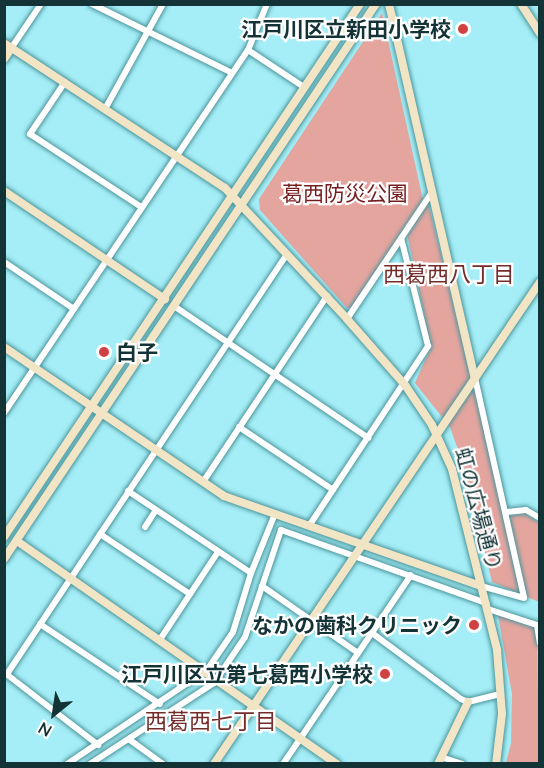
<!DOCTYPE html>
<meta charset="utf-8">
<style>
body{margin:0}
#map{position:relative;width:544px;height:768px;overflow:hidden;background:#a5eef7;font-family:Lato,"Noto Sans JP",sans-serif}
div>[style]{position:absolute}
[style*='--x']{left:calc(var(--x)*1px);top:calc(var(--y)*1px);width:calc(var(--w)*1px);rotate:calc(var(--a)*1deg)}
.green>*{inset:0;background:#e5a59f}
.roads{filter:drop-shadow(0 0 2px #4c959c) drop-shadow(0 0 2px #4c959c)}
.street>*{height:6px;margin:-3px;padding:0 3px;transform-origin:3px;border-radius:3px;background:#fff}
.secondary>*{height:8px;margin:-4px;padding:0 4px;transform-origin:4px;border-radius:4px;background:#f2e5c6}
.dots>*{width:16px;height:16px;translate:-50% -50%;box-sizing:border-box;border:3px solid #fff;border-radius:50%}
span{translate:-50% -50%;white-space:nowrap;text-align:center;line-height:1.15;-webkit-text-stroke:4.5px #fff;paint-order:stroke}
.poi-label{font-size:21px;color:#143336;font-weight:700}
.right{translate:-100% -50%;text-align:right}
.left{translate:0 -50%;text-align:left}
.park-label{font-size:21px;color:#741d1e}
.street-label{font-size:21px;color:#143336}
.neighbourhood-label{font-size:22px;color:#732c2a}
.frame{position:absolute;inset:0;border:6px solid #143336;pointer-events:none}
.north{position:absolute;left:24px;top:684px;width:60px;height:60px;-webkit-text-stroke:4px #fff;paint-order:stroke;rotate:210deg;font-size:16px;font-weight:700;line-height:24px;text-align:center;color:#143336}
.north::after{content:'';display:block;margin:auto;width:21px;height:27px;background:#143336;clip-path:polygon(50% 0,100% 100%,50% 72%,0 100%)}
</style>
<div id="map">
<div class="green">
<div style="clip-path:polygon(382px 13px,423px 200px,351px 308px,347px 308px,260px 210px,259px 199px)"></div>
<div style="clip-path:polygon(428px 202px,507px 516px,525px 513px,539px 523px,539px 602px,492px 582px,464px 467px,450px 427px,415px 383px,431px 347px,407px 234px)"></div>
<div style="clip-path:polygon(498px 615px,537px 625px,539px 763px,506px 763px,511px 743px,512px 694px)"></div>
</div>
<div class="roads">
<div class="street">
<div style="--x:92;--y:4;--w:156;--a:26.2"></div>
<div style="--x:12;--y:47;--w:52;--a:-56"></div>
<div style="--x:248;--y:50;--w:67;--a:33.5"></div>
<div style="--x:65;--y:82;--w:63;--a:123.9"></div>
<div style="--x:30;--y:134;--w:133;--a:33.3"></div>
<div style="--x:105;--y:109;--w:120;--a:-61.1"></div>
<div style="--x:4;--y:262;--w:84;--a:33.9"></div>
<div style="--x:174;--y:306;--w:235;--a:34.2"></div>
<div style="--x:347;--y:319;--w:153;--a:-56.2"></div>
<div style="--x:475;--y:378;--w:225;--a:77.4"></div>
<div style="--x:524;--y:598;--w:45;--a:-164.4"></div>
<div style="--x:4;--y:413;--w:437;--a:-56.1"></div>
<div style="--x:248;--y:50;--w:50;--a:-67.6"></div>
<div style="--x:239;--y:427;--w:113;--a:33.8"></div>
<div style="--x:203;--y:482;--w:224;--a:-56.3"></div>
<div style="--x:128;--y:491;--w:148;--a:33.7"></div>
<div style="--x:507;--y:512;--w:19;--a:-6"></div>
<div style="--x:526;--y:510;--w:16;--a:30"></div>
<div style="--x:309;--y:526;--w:216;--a:-56.5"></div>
<div style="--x:428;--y:346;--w:111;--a:-104"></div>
<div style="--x:145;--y:527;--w:20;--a:-57"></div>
<div style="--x:100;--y:534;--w:108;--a:33.7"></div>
<div style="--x:262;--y:586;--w:117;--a:34.9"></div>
<div style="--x:488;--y:609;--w:55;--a:18.1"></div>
<div style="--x:40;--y:624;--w:144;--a:33.7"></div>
<div style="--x:537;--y:625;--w:18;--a:81"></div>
<div style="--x:372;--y:633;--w:111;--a:36.6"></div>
<div style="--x:461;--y:699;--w:8;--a:23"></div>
<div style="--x:468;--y:702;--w:34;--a:-14"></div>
<div style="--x:161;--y:638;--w:103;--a:-56.5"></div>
<div style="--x:5;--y:673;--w:118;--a:37.7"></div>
<div style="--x:7;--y:674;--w:505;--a:-56.31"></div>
<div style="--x:130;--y:740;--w:41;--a:36"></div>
<div style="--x:441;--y:757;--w:22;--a:18"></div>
<div style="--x:67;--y:764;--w:169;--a:-33.9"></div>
<div style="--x:207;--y:670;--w:46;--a:-55.6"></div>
<div style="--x:233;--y:632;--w:62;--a:-73"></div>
<div style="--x:251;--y:573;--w:64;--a:-67.9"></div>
<div style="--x:90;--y:764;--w:148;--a:-33.2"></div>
<div style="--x:214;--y:683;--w:55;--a:-56"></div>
<div style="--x:245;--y:637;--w:113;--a:-71.4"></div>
<div style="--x:281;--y:530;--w:218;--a:19.6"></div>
<div style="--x:283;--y:764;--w:228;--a:-55.9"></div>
</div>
<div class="secondary">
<div style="--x:389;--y:4;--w:384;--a:77.1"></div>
<div style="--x:521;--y:4;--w:35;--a:57"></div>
<div style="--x:4;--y:43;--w:264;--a:33.3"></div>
<div style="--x:225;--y:188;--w:179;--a:47"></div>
<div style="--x:347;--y:319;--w:88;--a:48.7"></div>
<div style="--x:405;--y:385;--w:48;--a:56"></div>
<div style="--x:432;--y:425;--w:48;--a:65.6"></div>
<div style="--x:452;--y:469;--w:187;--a:76"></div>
<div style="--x:497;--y:650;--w:64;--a:85.5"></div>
<div style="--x:502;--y:714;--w:50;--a:96.8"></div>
<div style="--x:4;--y:59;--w:14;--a:-56"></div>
<div style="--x:4;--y:191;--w:194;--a:33.9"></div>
<div style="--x:4;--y:347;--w:266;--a:34.1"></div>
<div style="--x:224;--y:496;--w:272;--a:19.3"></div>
<div style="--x:4;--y:537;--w:641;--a:-56.26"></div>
<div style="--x:17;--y:541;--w:390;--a:34.9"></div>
<div style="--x:4;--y:559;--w:668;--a:-56.17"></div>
<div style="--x:214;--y:764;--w:582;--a:-55.93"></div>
<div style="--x:438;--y:764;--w:69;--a:-64.2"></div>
</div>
</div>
<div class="dots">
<div style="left:463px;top:29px;background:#d04141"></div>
<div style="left:104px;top:352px;background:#d04141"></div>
<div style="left:474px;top:625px;background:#d04141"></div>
<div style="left:385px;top:674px;background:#d04141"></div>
</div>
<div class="poi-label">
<span class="right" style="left:451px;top:29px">江戸川区立新田小学校</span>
<span class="left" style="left:116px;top:352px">白子</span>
<span class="right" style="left:462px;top:625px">なかの歯科クリニック</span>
<span class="right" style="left:373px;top:674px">江戸川区立第七葛西小学校</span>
</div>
<div class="park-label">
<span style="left:345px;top:193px">葛西防災公園</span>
</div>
<div class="street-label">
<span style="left:479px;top:509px;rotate:75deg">虹の広場通り</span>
</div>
<div class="neighbourhood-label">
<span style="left:449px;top:274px">西葛西八丁目</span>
<span style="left:211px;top:721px">西葛西七丁目</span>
</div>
<div class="frame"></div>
<div class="north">N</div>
</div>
